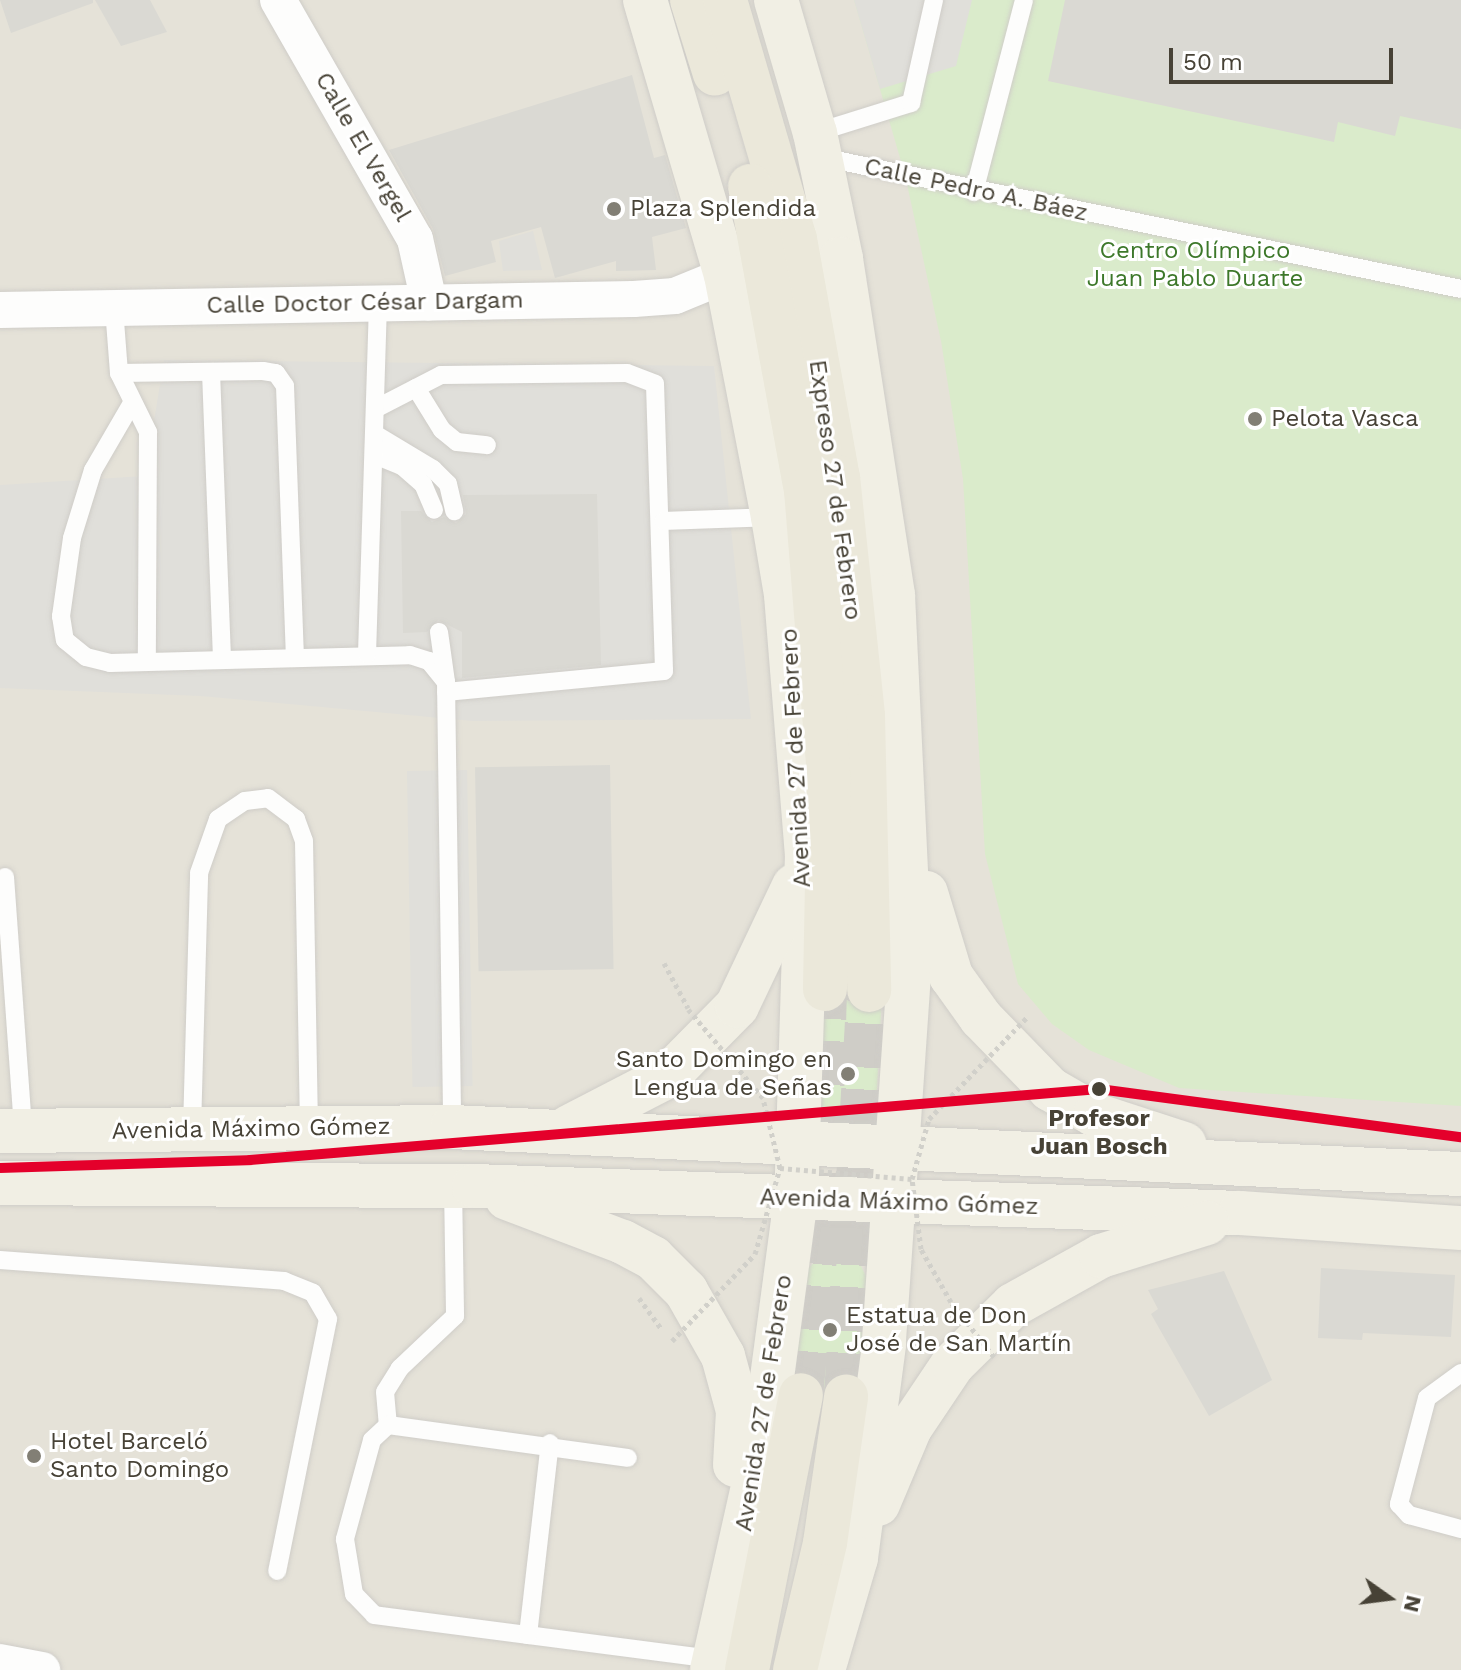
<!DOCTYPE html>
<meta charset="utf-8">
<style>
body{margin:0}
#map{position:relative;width:1461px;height:1670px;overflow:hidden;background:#f1f0eb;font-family:"Work Sans",sans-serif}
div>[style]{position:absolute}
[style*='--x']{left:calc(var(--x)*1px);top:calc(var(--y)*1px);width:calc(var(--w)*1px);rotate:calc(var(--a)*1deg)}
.residential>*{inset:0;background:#e5e2d8;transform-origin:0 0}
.green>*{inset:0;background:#daebcb}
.parking>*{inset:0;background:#e0dfda;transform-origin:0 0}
.building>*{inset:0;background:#dad9d3;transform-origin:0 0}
.highway-tunnel>*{height:44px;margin-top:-22px;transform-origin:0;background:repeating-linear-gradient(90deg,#cfcdc7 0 44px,transparent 0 66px)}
.path>*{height:5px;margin-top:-2.5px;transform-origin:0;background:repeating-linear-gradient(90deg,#d1d0ca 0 4px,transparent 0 8px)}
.roads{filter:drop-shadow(0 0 2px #cfcdc8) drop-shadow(0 0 2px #cfcdc8)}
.lane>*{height:18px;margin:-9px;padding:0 9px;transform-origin:9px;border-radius:9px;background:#fdfdfc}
.street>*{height:36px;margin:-18px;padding:0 18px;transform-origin:18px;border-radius:18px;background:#fdfdfc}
.primary>*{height:44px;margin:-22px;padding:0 22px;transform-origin:22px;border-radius:22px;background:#f1efe4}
.highway>*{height:44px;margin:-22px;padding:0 22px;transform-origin:22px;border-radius:22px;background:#ebe8da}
.path-bridge>*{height:5px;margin-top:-2.5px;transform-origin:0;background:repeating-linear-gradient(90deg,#d1d0ca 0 4px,transparent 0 8px)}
.metro-1>*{height:10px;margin:-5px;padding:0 5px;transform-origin:5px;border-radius:5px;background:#e4002b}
.dots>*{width:22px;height:22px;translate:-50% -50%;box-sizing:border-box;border:4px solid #fff;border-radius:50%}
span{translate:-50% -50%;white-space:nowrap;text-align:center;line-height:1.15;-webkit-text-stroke:6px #fff;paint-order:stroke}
.street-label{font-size:24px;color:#474236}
.poi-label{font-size:24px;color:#474236}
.left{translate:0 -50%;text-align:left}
.right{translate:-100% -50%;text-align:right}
.park-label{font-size:24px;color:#3d782a}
.stop-label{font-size:24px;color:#474236;font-weight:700}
.north{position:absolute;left:1349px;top:1558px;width:80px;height:80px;-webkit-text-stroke:6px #fff;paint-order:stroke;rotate:104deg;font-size:22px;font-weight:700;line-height:32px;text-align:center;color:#474236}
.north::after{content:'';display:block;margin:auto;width:28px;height:36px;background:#474236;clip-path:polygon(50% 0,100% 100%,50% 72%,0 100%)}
.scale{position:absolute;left:1169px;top:48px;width:224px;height:36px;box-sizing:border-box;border:4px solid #474236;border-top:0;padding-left:10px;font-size:24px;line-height:28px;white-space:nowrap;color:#474236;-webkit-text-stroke:6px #fff;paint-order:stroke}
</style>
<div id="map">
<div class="residential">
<div style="left:0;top:0;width:1461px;height:1670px"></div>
</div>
<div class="green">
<div style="clip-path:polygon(854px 0,1461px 0,1461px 1106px,1179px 1088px,1089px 1050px,1052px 1024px,1018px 984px,985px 854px,963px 479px,941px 341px,905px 175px)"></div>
<div style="clip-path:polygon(810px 990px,882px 995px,876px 1109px,849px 1127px,833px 1128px,808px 1112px)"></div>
<div style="clip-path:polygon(818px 1259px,859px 1262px,874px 1292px,862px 1392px,789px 1387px,798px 1278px)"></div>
</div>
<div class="parking">
<div style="clip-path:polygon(854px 0,972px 0,956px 66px,880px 89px)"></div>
<div style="clip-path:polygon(533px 231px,542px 270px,503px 271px,499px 241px)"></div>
<div style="clip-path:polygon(164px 360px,714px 366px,751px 719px,473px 721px,201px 696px,0 688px,0 485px,145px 476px)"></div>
<div style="left:467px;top:770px;width:316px;height:60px;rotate:89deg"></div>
</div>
<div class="building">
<div style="clip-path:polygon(0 0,93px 0,93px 3px,11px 33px)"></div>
<div style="clip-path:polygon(95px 0,150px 0,167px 32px,121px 46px)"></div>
<div style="clip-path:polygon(1065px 0,1461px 0,1461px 129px,1400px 116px,1395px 136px,1338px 122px,1334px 142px,1048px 81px)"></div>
<div style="clip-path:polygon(632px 75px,654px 158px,665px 155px,686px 228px,652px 237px,656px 270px,616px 271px,616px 261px,555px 278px,541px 227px,491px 241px,496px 262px,445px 276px,433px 229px,389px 150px)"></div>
<div style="clip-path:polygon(597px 494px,601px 665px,462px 678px,462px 632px,438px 620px,427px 632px,403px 633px,401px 511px,421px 511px,432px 522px,444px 517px,456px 523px,466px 514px,463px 495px)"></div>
<div style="left:610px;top:765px;width:204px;height:135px;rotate:89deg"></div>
<div style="clip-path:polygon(1321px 1268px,1455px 1275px,1451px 1337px,1363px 1333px,1362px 1340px,1318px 1338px)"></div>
<div style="clip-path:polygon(1224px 1271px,1272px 1380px,1209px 1416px,1151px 1314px,1158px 1309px,1148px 1290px)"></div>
</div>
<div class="highway-tunnel">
<div style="--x:801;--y:1395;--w:179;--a:-84.2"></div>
<div style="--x:819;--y:1217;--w:228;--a:-88.5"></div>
<div style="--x:846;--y:1397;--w:408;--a:-86.8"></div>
</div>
<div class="path">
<div style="--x:664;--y:963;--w:51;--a:61.9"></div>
<div style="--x:639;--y:1298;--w:37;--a:54"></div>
</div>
<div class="roads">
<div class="lane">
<div style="--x:815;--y:133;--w:101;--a:-17.4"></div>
<div style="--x:911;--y:103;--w:106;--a:-77.4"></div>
<div style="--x:821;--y:157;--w:653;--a:11.65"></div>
<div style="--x:974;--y:192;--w:198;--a:-75.4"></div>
<div style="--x:114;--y:308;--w:65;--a:85.6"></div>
<div style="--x:119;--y:373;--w:66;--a:63.8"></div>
<div style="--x:148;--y:432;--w:229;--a:90.3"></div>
<div style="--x:211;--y:372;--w:287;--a:87.8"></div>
<div style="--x:119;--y:373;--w:144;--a:-0.8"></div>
<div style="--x:263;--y:371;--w:13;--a:9"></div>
<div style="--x:276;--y:373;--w:16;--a:55"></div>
<div style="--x:285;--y:386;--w:270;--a:87.9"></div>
<div style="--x:416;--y:388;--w:49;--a:58.2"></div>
<div style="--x:442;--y:430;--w:19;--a:39"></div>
<div style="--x:457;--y:442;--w:30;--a:6"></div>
<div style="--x:132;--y:403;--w:78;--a:120.2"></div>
<div style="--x:93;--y:470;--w:71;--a:107.2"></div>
<div style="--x:72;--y:538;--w:79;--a:98"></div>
<div style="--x:61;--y:616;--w:24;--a:81"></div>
<div style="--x:65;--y:640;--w:27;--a:39"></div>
<div style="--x:86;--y:657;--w:25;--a:14"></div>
<div style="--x:110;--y:663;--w:300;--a:-1.5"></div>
<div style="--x:410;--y:655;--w:20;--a:18"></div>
<div style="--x:429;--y:661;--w:27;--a:51"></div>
<div style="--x:377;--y:408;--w:72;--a:-27.3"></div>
<div style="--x:441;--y:375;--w:186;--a:-0.6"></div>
<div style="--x:627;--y:373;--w:30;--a:21"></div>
<div style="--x:655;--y:384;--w:287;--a:88.2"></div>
<div style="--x:664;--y:671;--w:219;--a:174.5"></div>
<div style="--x:378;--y:436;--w:64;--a:31"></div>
<div style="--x:433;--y:469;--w:21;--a:45"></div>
<div style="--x:448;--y:484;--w:28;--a:77"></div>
<div style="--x:377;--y:456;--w:27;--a:22"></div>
<div style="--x:402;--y:466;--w:28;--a:41"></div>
<div style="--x:423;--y:484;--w:28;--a:67"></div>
<div style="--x:664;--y:521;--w:109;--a:-2.1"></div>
<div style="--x:439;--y:632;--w:50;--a:82"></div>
<div style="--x:446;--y:682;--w:445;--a:89.2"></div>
<div style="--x:367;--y:654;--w:351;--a:-88.2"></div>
<div style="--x:5;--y:877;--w:255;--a:85.9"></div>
<div style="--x:192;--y:1129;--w:256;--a:-88.4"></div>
<div style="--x:199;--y:873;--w:57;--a:-70.6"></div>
<div style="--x:218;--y:819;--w:32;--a:-34"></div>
<div style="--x:245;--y:801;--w:23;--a:-7"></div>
<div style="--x:268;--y:798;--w:35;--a:37"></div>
<div style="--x:296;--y:819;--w:23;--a:70"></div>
<div style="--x:304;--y:841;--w:288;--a:89"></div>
<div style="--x:453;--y:1185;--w:131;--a:89.1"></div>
<div style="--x:455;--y:1316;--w:76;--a:136.6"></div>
<div style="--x:400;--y:1368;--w:28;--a:122"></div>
<div style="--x:385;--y:1392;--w:33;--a:85"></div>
<div style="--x:388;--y:1425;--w:22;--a:137"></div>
<div style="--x:372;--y:1440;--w:103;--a:105.3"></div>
<div style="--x:345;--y:1539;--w:56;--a:80.7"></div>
<div style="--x:354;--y:1594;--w:29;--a:46"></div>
<div style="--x:374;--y:1615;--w:343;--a:7.4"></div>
<div style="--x:0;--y:1260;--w:285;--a:4.2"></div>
<div style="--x:284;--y:1281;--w:31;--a:22"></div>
<div style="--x:313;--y:1293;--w:30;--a:60"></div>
<div style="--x:328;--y:1319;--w:257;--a:101.4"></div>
<div style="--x:1461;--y:1373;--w:42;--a:143.7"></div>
<div style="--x:1427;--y:1398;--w:110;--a:104.8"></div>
<div style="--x:1399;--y:1504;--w:15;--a:48"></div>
<div style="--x:1409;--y:1515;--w:54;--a:15.1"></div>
<div style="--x:388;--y:1425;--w:242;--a:7.8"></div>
<div style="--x:528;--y:1635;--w:193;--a:-83.5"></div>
</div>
<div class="street">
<div style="--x:278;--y:0;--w:275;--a:60.2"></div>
<div style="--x:415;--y:239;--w:65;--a:77.5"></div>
<div style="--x:0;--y:310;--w:634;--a:-0.99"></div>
<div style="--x:634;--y:299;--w:41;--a:-4.2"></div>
<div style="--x:675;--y:296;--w:55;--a:-22.4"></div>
<div style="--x:0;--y:1662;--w:43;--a:10.8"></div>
</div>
<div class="primary">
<div style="--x:645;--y:0;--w:287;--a:73.6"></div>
<div style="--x:726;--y:275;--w:247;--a:79"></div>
<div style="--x:773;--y:517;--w:79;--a:80.5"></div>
<div style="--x:786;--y:595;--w:260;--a:85.4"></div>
<div style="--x:807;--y:854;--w:344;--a:91.8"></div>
<div style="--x:796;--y:1198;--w:241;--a:97.6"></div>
<div style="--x:764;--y:1437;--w:239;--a:102.6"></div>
<div style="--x:776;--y:0;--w:139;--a:73.7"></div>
<div style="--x:815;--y:133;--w:129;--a:78.3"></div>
<div style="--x:841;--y:259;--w:340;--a:81.2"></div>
<div style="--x:893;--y:595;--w:364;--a:87.3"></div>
<div style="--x:910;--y:959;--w:387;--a:93.9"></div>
<div style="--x:884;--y:1345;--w:215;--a:97.5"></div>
<div style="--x:856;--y:1558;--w:117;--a:106.4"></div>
<div style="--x:926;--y:893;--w:87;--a:73.2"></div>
<div style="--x:951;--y:976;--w:52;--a:54.5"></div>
<div style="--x:981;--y:1018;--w:99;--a:45.8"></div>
<div style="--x:1050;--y:1089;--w:52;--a:30"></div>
<div style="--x:1095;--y:1115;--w:94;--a:18"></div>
<div style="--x:569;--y:1127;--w:111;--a:-27.3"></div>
<div style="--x:668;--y:1076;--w:98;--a:-45.4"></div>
<div style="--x:737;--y:1006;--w:133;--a:-64.6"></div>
<div style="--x:0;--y:1131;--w:452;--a:-0.5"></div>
<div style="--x:452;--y:1127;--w:1010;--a:2.67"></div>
<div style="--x:0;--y:1183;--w:474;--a:0.4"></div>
<div style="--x:474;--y:1186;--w:766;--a:2.02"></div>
<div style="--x:1240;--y:1213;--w:222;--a:3.9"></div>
<div style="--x:507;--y:1198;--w:124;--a:20.8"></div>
<div style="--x:623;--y:1242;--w:34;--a:28"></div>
<div style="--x:653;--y:1258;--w:47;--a:45"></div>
<div style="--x:686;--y:1291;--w:75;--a:60.4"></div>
<div style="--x:723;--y:1356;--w:57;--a:74.7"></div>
<div style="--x:738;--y:1411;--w:54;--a:93.2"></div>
<div style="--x:878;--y:1504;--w:82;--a:-67.2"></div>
<div style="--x:910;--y:1428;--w:77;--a:-56.1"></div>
<div style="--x:953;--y:1364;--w:84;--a:-44.5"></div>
<div style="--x:1013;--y:1305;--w:101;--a:-29.1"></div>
<div style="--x:1101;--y:1256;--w:111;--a:-17.3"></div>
</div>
<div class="highway">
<div style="--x:692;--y:0;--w:77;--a:72.7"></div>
<div style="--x:725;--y:0;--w:249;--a:73.7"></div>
<div style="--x:795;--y:239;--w:242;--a:79.8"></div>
<div style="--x:838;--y:477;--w:240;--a:84"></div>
<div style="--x:863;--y:716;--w:274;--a:88.7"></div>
<div style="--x:750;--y:186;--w:309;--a:79.6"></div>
<div style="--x:806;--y:490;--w:290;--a:85.4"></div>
<div style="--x:829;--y:779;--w:210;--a:91.1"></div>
<div style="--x:747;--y:1670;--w:280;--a:-78.9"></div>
<div style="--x:795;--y:1670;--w:130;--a:-76.7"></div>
<div style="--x:825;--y:1543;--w:148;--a:-81.8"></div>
</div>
</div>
<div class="path-bridge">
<div style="--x:780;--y:1168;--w:132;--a:4.8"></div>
<div style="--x:672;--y:1341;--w:120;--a:-46.3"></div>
<div style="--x:755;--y:1254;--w:90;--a:-73.8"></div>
<div style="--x:780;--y:1168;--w:72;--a:-103.7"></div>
<div style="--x:763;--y:1098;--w:116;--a:-130.1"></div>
<div style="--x:994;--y:1357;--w:70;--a:-128"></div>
<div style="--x:951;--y:1302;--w:61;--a:-119.5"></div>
<div style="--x:921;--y:1249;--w:71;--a:-97.3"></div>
<div style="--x:912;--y:1179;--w:62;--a:-74.2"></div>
<div style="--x:929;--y:1119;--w:141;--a:-46.1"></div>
</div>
<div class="metro-1">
<div style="--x:0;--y:1168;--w:250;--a:-1.8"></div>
<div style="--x:250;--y:1160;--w:852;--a:-4.78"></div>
<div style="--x:1099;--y:1089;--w:365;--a:7.6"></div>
</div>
<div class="dots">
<div style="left:614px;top:209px;background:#827f75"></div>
<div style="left:1255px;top:419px;background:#827f75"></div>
<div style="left:848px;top:1074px;background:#827f75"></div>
<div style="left:1099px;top:1089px;background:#474236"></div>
<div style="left:830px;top:1330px;background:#827f75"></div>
<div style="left:34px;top:1456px;background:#827f75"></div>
</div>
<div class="street-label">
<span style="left:363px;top:147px;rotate:60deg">Calle El Vergel</span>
<span style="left:976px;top:190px;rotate:12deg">Calle Pedro A. Báez</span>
<span style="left:365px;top:303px;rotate:-1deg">Calle Doctor César Dargam</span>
<span style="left:835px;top:490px;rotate:82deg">Expreso 27 de Febrero</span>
<span style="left:796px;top:758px;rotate:-93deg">Avenida 27 de Febrero</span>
<span style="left:251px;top:1129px;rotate:-1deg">Avenida Máximo Gómez</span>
<span style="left:899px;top:1202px;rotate:2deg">Avenida Máximo Gómez</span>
<span style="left:764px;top:1403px;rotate:-81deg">Avenida 27 de Febrero</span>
</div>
<div class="poi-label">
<span class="left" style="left:630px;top:209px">Plaza Splendida</span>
<span class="left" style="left:1271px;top:419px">Pelota Vasca</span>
<span class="right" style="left:832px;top:1074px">Santo Domingo en<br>Lengua de Señas</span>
<span class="left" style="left:846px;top:1330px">Estatua de Don<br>José de San Martín</span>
<span class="left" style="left:50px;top:1456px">Hotel Barceló<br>Santo Domingo</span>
</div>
<div class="park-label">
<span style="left:1195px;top:265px">Centro Olímpico<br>Juan Pablo Duarte</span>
</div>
<div class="stop-label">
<span style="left:1099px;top:1133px">Profesor<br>Juan Bosch</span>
</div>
<div class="north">N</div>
<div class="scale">50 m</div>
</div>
